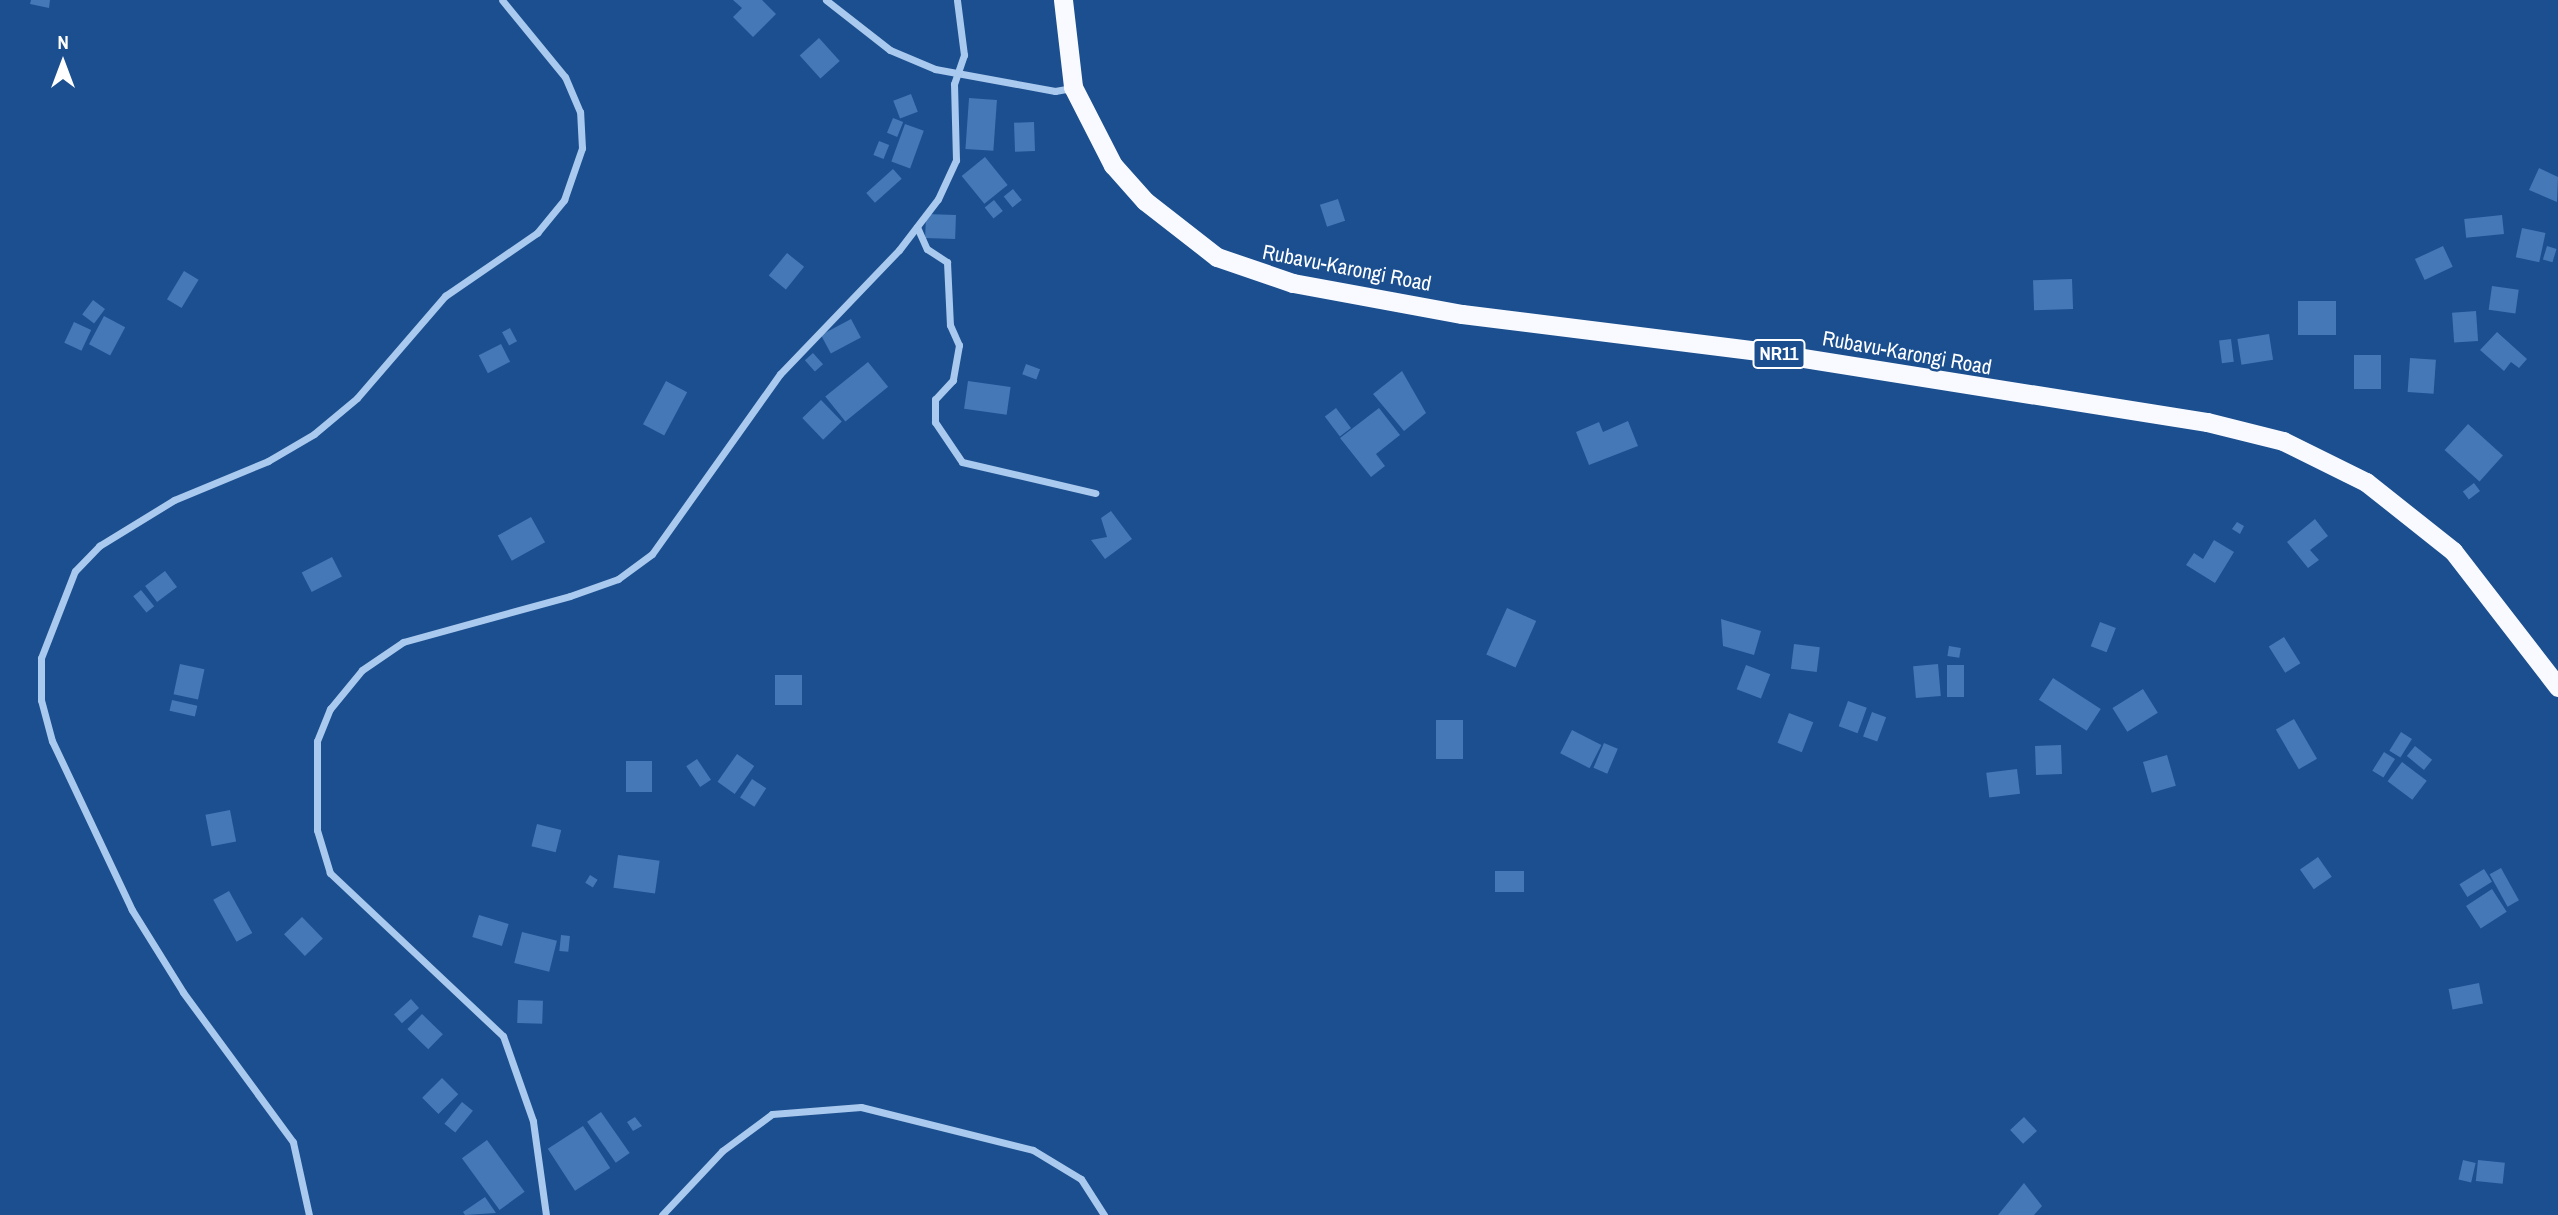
<!DOCTYPE html>
<style>
body{margin:0}
#map{position:relative;width:2558px;height:1215px;overflow:hidden;background:#1b4f8f;font-family:"Archivo Narrow",sans-serif}
div>[style]{position:absolute}
[style*='--x']{left:calc(var(--x)*1px);top:calc(var(--y)*1px);width:calc(var(--w)*1px);rotate:calc(var(--a)*1deg)}
.building>*{inset:0;background:#4478b7;transform-origin:0 0}
.minor>*{height:7px;margin:-3.5px;padding:0 3.5px;transform-origin:3.5px;border-radius:3.5px;background:#a9c9ee}
.trunk>*{height:19px;margin:-9.5px;padding:0 9.5px;transform-origin:9.5px;border-radius:9.5px;background:#f8faff}
span{translate:-50% -50%;white-space:nowrap;text-align:center;line-height:1.15;-webkit-text-stroke:5px #1b4f8f;paint-order:stroke}
.shield-label span{padding:2px 5px;background:#1b4f8f;border:2px solid;border-radius:5px;-webkit-text-stroke-width:0}
.shield-label{font-size:19px;color:#fff;font-weight:700}
.street-label{font-size:21px;color:#fff}
.north{position:absolute;left:28px;top:28px;width:70px;height:70px;-webkit-text-stroke:5px #1b4f8f;paint-order:stroke;rotate:0deg;font-size:19px;font-weight:700;line-height:28px;text-align:center;color:#fff}
.north::after{content:'';display:block;margin:auto;width:24px;height:32px;background:#fff;clip-path:polygon(50% 0,100% 100%,50% 72%,0 100%)}
</style>
<div id="map">
<div class="building">
<div style="clip-path:polygon(31px 0,50px 0,49px 8px,30px 4px)"></div>
<div style="clip-path:polygon(733px 0,762px 0,776px 14px,753px 37px,733px 17px,742px 8px)"></div>
<div style="left:819px;top:38px;width:31px;height:26px;rotate:48deg"></div>
<div style="left:911px;top:94px;width:19px;height:19px;rotate:69deg"></div>
<div style="left:969px;top:98px;width:28px;height:51px;rotate:4deg"></div>
<div style="left:893px;top:118px;width:11px;height:16px;rotate:22deg"></div>
<div style="left:1034px;top:122px;width:29px;height:20px;rotate:88deg"></div>
<div style="left:905px;top:124px;width:20px;height:40px;rotate:20deg"></div>
<div style="left:879px;top:141px;width:11px;height:15px;rotate:22deg"></div>
<div style="left:985px;top:157px;width:36px;height:30px;rotate:51deg"></div>
<div style="clip-path:polygon(2539px 168px,2558px 177px,2557px 202px,2529px 190px)"></div>
<div style="left:893px;top:169px;width:13px;height:36px;rotate:48deg"></div>
<div style="left:1013px;top:189px;width:14px;height:12px;rotate:51deg"></div>
<div style="left:1338px;top:199px;width:23px;height:19px;rotate:72deg"></div>
<div style="left:994px;top:200px;width:14px;height:12px;rotate:51deg"></div>
<div style="left:926px;top:214px;width:30px;height:24px;rotate:2deg"></div>
<div style="left:2502px;top:215px;width:19px;height:38px;rotate:84deg"></div>
<div style="left:2522px;top:228px;width:24px;height:30px;rotate:12deg"></div>
<div style="left:2443px;top:246px;width:23px;height:31px;rotate:65deg"></div>
<div style="left:2547px;top:246px;width:10px;height:14px;rotate:17deg"></div>
<div style="left:787px;top:253px;width:22px;height:29px;rotate:39deg"></div>
<div style="left:184px;top:271px;width:17px;height:33px;rotate:31deg"></div>
<div style="left:2072px;top:279px;width:30px;height:39px;rotate:88deg"></div>
<div style="left:2492px;top:286px;width:27px;height:24px;rotate:8deg"></div>
<div style="left:93px;top:300px;width:15px;height:18px;rotate:37deg"></div>
<div style="left:2336px;top:301px;width:34px;height:38px;rotate:90deg"></div>
<div style="left:2476px;top:311px;width:30px;height:24px;rotate:86deg"></div>
<div style="left:104px;top:316px;width:24px;height:32px;rotate:28deg"></div>
<div style="left:851px;top:319px;width:21px;height:34px;rotate:62deg"></div>
<div style="left:74px;top:322px;width:19px;height:23px;rotate:25deg"></div>
<div style="left:510px;top:328px;width:15px;height:9px;rotate:62deg"></div>
<div style="clip-path:polygon(2497px 332px,2527px 359px,2519px 368px,2511px 362px,2504px 371px,2480px 350px)"></div>
<div style="left:2269px;top:334px;width:26px;height:32px;rotate:81deg"></div>
<div style="left:2231px;top:339px;width:23px;height:12px;rotate:83deg"></div>
<div style="left:501px;top:344px;width:20px;height:25px;rotate:63deg"></div>
<div style="left:813px;top:353px;width:15px;height:11px;rotate:48deg"></div>
<div style="left:2354px;top:355px;width:27px;height:34px"></div>
<div style="left:2410px;top:358px;width:26px;height:34px;rotate:4deg"></div>
<div style="left:868px;top:362px;width:32px;height:55px;rotate:51deg"></div>
<div style="left:1026px;top:364px;width:15px;height:11px;rotate:20deg"></div>
<div style="clip-path:polygon(1402px 371px,1426px 413px,1404px 431px,1373px 394px)"></div>
<div style="left:666px;top:381px;width:24px;height:49px;rotate:28deg"></div>
<div style="left:968px;top:381px;width:43px;height:28px;rotate:8deg"></div>
<div style="left:821px;top:400px;width:30px;height:26px;rotate:46deg"></div>
<div style="left:1336px;top:408px;width:25px;height:14px;rotate:53deg"></div>
<div style="clip-path:polygon(1379px 408px,1400px 435px,1376px 454px,1385px 466px,1371px 477px,1340px 438px)"></div>
<div style="clip-path:polygon(1628px 421px,1638px 446px,1589px 465px,1576px 432px,1599px 422px,1603px 432px)"></div>
<div style="left:2468px;top:424px;width:47px;height:35px;rotate:42deg"></div>
<div style="left:2474px;top:483px;width:10px;height:14px;rotate:53deg"></div>
<div style="clip-path:polygon(1111px 511px,1132px 539px,1105px 559px,1091px 540px,1107px 537px,1101px 518px)"></div>
<div style="left:531px;top:517px;width:29px;height:38px;rotate:61deg"></div>
<div style="clip-path:polygon(2315px 519px,2328px 536px,2310px 550px,2319px 560px,2308px 568px,2287px 542px)"></div>
<div style="clip-path:polygon(2237px 522px,2244px 526px,2240px 534px,2232px 529px)"></div>
<div style="clip-path:polygon(2214px 540px,2234px 552px,2215px 583px,2186px 565px,2194px 553px,2203px 559px)"></div>
<div style="left:332px;top:557px;width:22px;height:34px;rotate:63deg"></div>
<div style="left:165px;top:571px;width:20px;height:25px;rotate:53deg"></div>
<div style="left:141px;top:590px;width:21px;height:10px;rotate:51deg"></div>
<div style="left:1507px;top:608px;width:32px;height:51px;rotate:24deg"></div>
<div style="clip-path:polygon(1721px 619px,1761px 631px,1754px 655px,1723px 646px)"></div>
<div style="left:2100px;top:622px;width:17px;height:26px;rotate:21deg"></div>
<div style="left:2284px;top:637px;width:31px;height:18px;rotate:58deg"></div>
<div style="left:1794px;top:644px;width:26px;height:25px;rotate:7deg"></div>
<div style="left:1949px;top:646px;width:12px;height:10px;rotate:9deg"></div>
<div style="left:180px;top:664px;width:25px;height:31px;rotate:12deg"></div>
<div style="left:1938px;top:664px;width:32px;height:25px;rotate:85deg"></div>
<div style="left:1746px;top:665px;width:26px;height:26px;rotate:21deg"></div>
<div style="left:1947px;top:665px;width:17px;height:32px"></div>
<div style="left:775px;top:675px;width:27px;height:30px"></div>
<div style="left:2053px;top:678px;width:57px;height:26px;rotate:33deg"></div>
<div style="left:2143px;top:689px;width:28px;height:36px;rotate:58deg"></div>
<div style="left:172px;top:700px;width:26px;height:11px;rotate:13deg"></div>
<div style="left:1848px;top:701px;width:20px;height:27px;rotate:20deg"></div>
<div style="left:1872px;top:712px;width:15px;height:26px;rotate:20deg"></div>
<div style="left:1789px;top:713px;width:26px;height:32px;rotate:21deg"></div>
<div style="left:2294px;top:719px;width:46px;height:21px;rotate:60deg"></div>
<div style="left:1436px;top:720px;width:27px;height:39px"></div>
<div style="left:1572px;top:730px;width:33px;height:26px;rotate:27deg"></div>
<div style="left:2401px;top:732px;width:13px;height:22px;rotate:32deg"></div>
<div style="left:1604px;top:743px;width:15px;height:27px;rotate:23deg"></div>
<div style="left:2061px;top:745px;width:29px;height:26px;rotate:88deg"></div>
<div style="left:2415px;top:746px;width:22px;height:13px;rotate:39deg"></div>
<div style="left:2384px;top:752px;width:13px;height:22px;rotate:32deg"></div>
<div style="left:737px;top:754px;width:21px;height:34px;rotate:35deg"></div>
<div style="left:2167px;top:755px;width:32px;height:25px;rotate:74deg"></div>
<div style="left:697px;top:759px;width:25px;height:13px;rotate:56deg"></div>
<div style="left:652px;top:761px;width:31px;height:26px;rotate:90deg"></div>
<div style="left:2402px;top:762px;width:31px;height:24px;rotate:37deg"></div>
<div style="left:2017px;top:769px;width:25px;height:31px;rotate:83deg"></div>
<div style="left:752px;top:779px;width:17px;height:22px;rotate:33deg"></div>
<div style="left:230px;top:810px;width:32px;height:25px;rotate:79deg"></div>
<div style="left:537px;top:824px;width:25px;height:23px;rotate:14deg"></div>
<div style="left:618px;top:855px;width:42px;height:33px;rotate:8deg"></div>
<div style="left:2318px;top:857px;width:24px;height:22px;rotate:55deg"></div>
<div style="left:2501px;top:868px;width:37px;height:13px;rotate:61deg"></div>
<div style="left:2484px;top:869px;width:15px;height:29px;rotate:58deg"></div>
<div style="left:1495px;top:871px;width:29px;height:21px"></div>
<div style="left:590px;top:875px;width:9px;height:9px;rotate:32deg"></div>
<div style="left:2492px;top:889px;width:27px;height:31px;rotate:57deg"></div>
<div style="left:229px;top:891px;width:48px;height:18px;rotate:61deg"></div>
<div style="left:479px;top:915px;width:31px;height:23px;rotate:17deg"></div>
<div style="left:302px;top:917px;width:30px;height:25px;rotate:46deg"></div>
<div style="left:522px;top:932px;width:36px;height:32px;rotate:14deg"></div>
<div style="left:561px;top:935px;width:9px;height:16px;rotate:6deg"></div>
<div style="left:2479px;top:983px;width:21px;height:31px;rotate:79deg"></div>
<div style="left:411px;top:999px;width:12px;height:23px;rotate:48deg"></div>
<div style="left:518px;top:1000px;width:25px;height:23px;rotate:2deg"></div>
<div style="left:422px;top:1014px;width:29px;height:21px;rotate:44deg"></div>
<div style="left:442px;top:1078px;width:23px;height:28px;rotate:45deg"></div>
<div style="left:462px;top:1102px;width:14px;height:28px;rotate:39deg"></div>
<div style="left:601px;top:1112px;width:50px;height:17px;rotate:55deg"></div>
<div style="clip-path:polygon(635px 1117px,642px 1126px,633px 1131px,627px 1122px)"></div>
<div style="left:2024px;top:1117px;width:19px;height:19px;rotate:47deg"></div>
<div style="left:583px;top:1126px;width:50px;height:42px;rotate:57deg"></div>
<div style="left:487px;top:1140px;width:64px;height:31px;rotate:54deg"></div>
<div style="left:2463px;top:1160px;width:13px;height:20px;rotate:13deg"></div>
<div style="left:2478px;top:1160px;width:27px;height:21px;rotate:6deg"></div>
<div style="clip-path:polygon(2024px 1183px,2042px 1206px,2034px 1215px,1998px 1215px)"></div>
<div style="clip-path:polygon(485px 1197px,496px 1213px,465px 1215px,463px 1212px)"></div>
</div>
<div class="minor">
<div style="--x:826;--y:0;--w:81;--a:38"></div>
<div style="--x:890;--y:50;--w:49;--a:22.9"></div>
<div style="--x:935;--y:69;--w:122;--a:10.4"></div>
<div style="--x:1055;--y:91;--w:17;--a:-10"></div>
<div style="--x:917;--y:227;--w:24;--a:66"></div>
<div style="--x:927;--y:249;--w:24;--a:33"></div>
<div style="--x:947;--y:262;--w:63;--a:87.3"></div>
<div style="--x:950;--y:325;--w:22;--a:66"></div>
<div style="--x:959;--y:345;--w:36;--a:100"></div>
<div style="--x:953;--y:380;--w:26;--a:133"></div>
<div style="--x:935;--y:399;--w:23;--a:90"></div>
<div style="--x:935;--y:422;--w:48;--a:56"></div>
<div style="--x:962;--y:462;--w:137;--a:13.1"></div>
<div style="--x:309;--y:1215;--w:75;--a:-102.4"></div>
<div style="--x:293;--y:1142;--w:186;--a:-126.3"></div>
<div style="--x:183;--y:992;--w:97;--a:-121.9"></div>
<div style="--x:132;--y:910;--w:187;--a:-115.3"></div>
<div style="--x:52;--y:741;--w:42;--a:-105"></div>
<div style="--x:41;--y:700;--w:42;--a:-90"></div>
<div style="--x:41;--y:658;--w:93;--a:-68.7"></div>
<div style="--x:75;--y:571;--w:35;--a:-46"></div>
<div style="--x:99;--y:546;--w:88;--a:-31.5"></div>
<div style="--x:174;--y:500;--w:102;--a:-22.5"></div>
<div style="--x:268;--y:461;--w:53;--a:-30.4"></div>
<div style="--x:314;--y:434;--w:56;--a:-39.9"></div>
<div style="--x:357;--y:398;--w:135;--a:-49.2"></div>
<div style="--x:445;--y:296;--w:112;--a:-34.4"></div>
<div style="--x:537;--y:233;--w:43;--a:-50.7"></div>
<div style="--x:564;--y:200;--w:55;--a:-70.9"></div>
<div style="--x:582;--y:148;--w:36;--a:-93"></div>
<div style="--x:580;--y:112;--w:38;--a:-113"></div>
<div style="--x:565;--y:77;--w:99;--a:-129.3"></div>
<div style="--x:546;--y:1215;--w:95;--a:-97.9"></div>
<div style="--x:533;--y:1121;--w:90;--a:-109.4"></div>
<div style="--x:503;--y:1036;--w:238;--a:-136.7"></div>
<div style="--x:330;--y:873;--w:45;--a:-106.8"></div>
<div style="--x:317;--y:830;--w:89;--a:-90"></div>
<div style="--x:317;--y:741;--w:35;--a:-68"></div>
<div style="--x:330;--y:709;--w:50;--a:-50.6"></div>
<div style="--x:362;--y:670;--w:50;--a:-34.3"></div>
<div style="--x:403;--y:642;--w:173;--a:-15.4"></div>
<div style="--x:570;--y:596;--w:51;--a:-19.5"></div>
<div style="--x:618;--y:579;--w:42;--a:-36.3"></div>
<div style="--x:652;--y:554;--w:221;--a:-54.6"></div>
<div style="--x:780;--y:374;--w:172;--a:-46.2"></div>
<div style="--x:899;--y:250;--w:64;--a:-52.6"></div>
<div style="--x:938;--y:199;--w:43;--a:-65.2"></div>
<div style="--x:956;--y:160;--w:76;--a:-91.5"></div>
<div style="--x:954;--y:84;--w:31;--a:-71"></div>
<div style="--x:964;--y:55;--w:55;--a:-97.3"></div>
<div style="--x:662;--y:1215;--w:88;--a:-46.8"></div>
<div style="--x:722;--y:1151;--w:62;--a:-36.5"></div>
<div style="--x:772;--y:1114;--w:89;--a:-4.5"></div>
<div style="--x:861;--y:1107;--w:177;--a:14"></div>
<div style="--x:1033;--y:1150;--w:56;--a:31.1"></div>
<div style="--x:1081;--y:1179;--w:43;--a:57.4"></div>
</div>
<div class="trunk">
<div style="--x:1063;--y:0;--w:88;--a:83.4"></div>
<div style="--x:1073;--y:87;--w:88;--a:62.9"></div>
<div style="--x:1113;--y:165;--w:48;--a:48.4"></div>
<div style="--x:1145;--y:201;--w:91;--a:37.9"></div>
<div style="--x:1217;--y:257;--w:80;--a:18.9"></div>
<div style="--x:1293;--y:283;--w:172;--a:10.4"></div>
<div style="--x:1462;--y:314;--w:305;--a:7.1"></div>
<div style="--x:1765;--y:352;--w:448;--a:9"></div>
<div style="--x:2207;--y:422;--w:78;--a:14"></div>
<div style="--x:2283;--y:441;--w:93;--a:26.3"></div>
<div style="--x:2366;--y:482;--w:111;--a:38.4"></div>
<div style="--x:2453;--y:551;--w:172;--a:52.3"></div>
</div>
<div class="shield-label">
<span style="left:1779px;top:354px">NR11</span>
</div>
<div class="street-label">
<span style="left:1347px;top:268px;rotate:11deg">Rubavu-Karongi Road</span>
<span style="left:1907px;top:353px;rotate:10deg">Rubavu-Karongi Road</span>
</div>
<div class="north">N</div>
</div>
